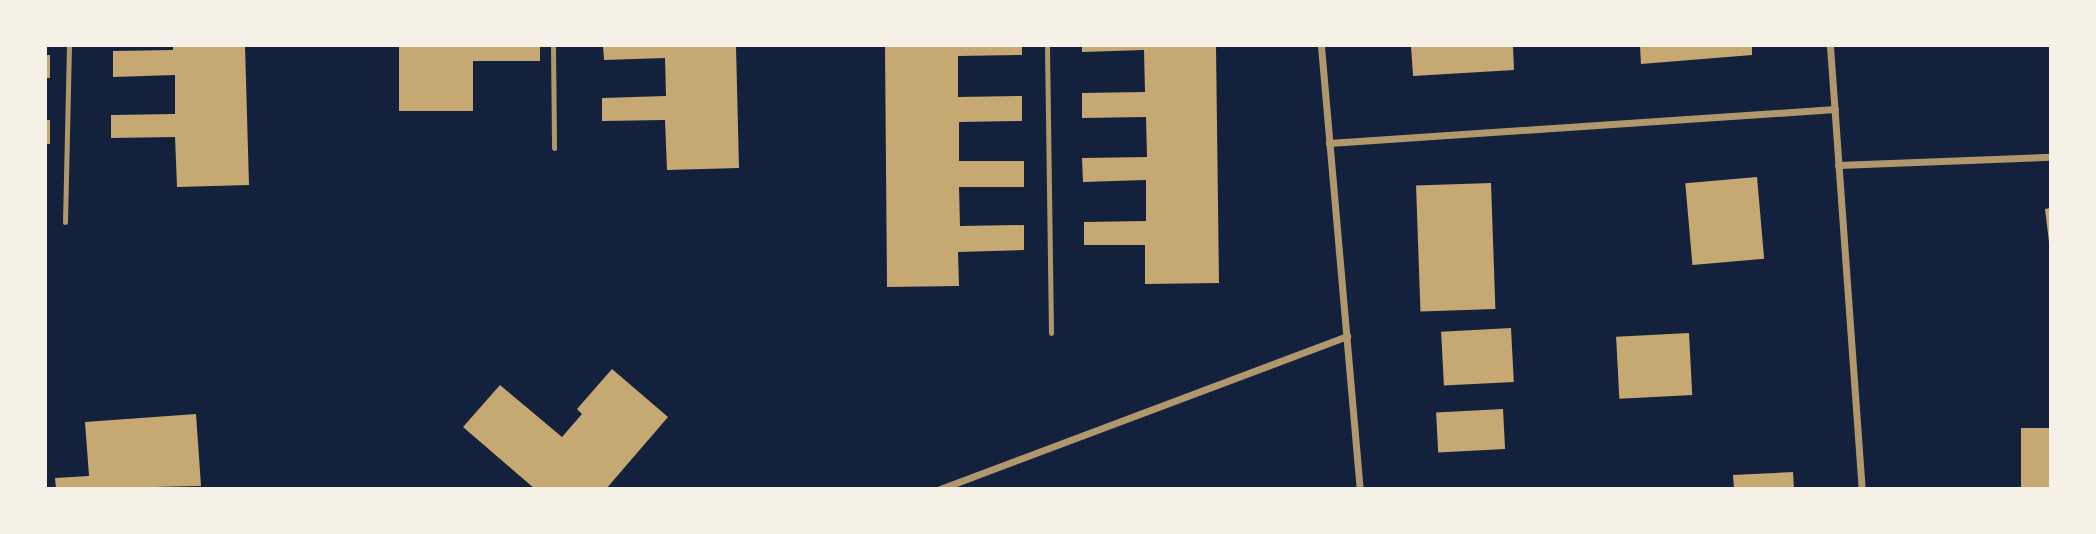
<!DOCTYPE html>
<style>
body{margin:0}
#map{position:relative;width:2096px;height:534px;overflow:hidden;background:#14213d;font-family:"Sofia Sans Condensed",sans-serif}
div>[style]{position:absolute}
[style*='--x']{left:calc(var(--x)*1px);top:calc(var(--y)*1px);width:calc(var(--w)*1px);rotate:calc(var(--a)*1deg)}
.building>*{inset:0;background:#c6a872;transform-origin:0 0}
.service>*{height:5px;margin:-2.5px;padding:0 2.5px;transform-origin:2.5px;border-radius:2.5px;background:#b1986c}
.minor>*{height:7px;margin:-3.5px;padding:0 3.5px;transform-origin:3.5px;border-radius:3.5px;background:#b1986c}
span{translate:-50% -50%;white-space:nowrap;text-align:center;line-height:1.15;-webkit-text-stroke:5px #f6f1e7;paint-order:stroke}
.frame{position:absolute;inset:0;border:47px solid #f6f1e7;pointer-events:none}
</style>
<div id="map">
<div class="building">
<div style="clip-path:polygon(173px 46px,245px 46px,249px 185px,177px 187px,175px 137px,111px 138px,111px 115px,175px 114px,175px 75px,113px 77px,113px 51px,173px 50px)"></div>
<div style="clip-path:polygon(399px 46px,540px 46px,540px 61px,473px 61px,473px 111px,399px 111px)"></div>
<div style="clip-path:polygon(603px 46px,736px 46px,739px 168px,667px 170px,665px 120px,602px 121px,602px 98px,666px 96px,665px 58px,604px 60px)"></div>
<div style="clip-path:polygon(885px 46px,1022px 46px,1022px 55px,958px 56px,958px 97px,1022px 96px,1022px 121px,959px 122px,959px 161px,1024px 161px,1024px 187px,959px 187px,960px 226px,1024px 225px,1024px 250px,958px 252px,959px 286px,887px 287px)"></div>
<div style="clip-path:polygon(1082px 46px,1216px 46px,1219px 283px,1145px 284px,1145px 245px,1084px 245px,1084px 222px,1146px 221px,1146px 180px,1083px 182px,1082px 158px,1147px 157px,1146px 117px,1082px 118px,1082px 93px,1145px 92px,1144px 50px,1082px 52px)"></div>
<div style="clip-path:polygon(1411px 46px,1513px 46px,1514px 70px,1413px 76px)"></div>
<div style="clip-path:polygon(1640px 46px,1752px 46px,1752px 55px,1641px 64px)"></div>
<div style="left:46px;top:55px;width:4px;height:23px"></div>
<div style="left:46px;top:120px;width:4px;height:24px"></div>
<div style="left:1757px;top:177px;width:82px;height:72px;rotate:85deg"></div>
<div style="left:1491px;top:183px;width:126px;height:75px;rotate:88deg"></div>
<div style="clip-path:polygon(2050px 208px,2050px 242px,2049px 242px,2045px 209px)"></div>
<div style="left:1511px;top:328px;width:54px;height:70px;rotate:87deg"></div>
<div style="left:1689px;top:333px;width:62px;height:73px;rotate:87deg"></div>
<div style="clip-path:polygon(612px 369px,668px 417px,606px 489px,535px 489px,463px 427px,500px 385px,562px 437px,582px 414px,577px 409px)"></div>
<div style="left:1503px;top:409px;width:40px;height:67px;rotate:87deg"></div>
<div style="clip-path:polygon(196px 414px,201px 486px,56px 489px,55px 478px,89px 476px,85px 422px)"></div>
<div style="left:2050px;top:428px;width:61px;height:29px;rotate:90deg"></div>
<div style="clip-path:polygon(1793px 472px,1794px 489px,1734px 489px,1733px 475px)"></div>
</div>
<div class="service">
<div style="--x:553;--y:46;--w:102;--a:89.4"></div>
<div style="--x:1047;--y:46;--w:287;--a:89.2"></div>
<div style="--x:65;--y:222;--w:176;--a:-88.7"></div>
</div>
<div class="minor">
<div style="--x:1321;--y:46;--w:445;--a:85"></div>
<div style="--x:1830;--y:46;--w:444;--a:85.9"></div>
<div style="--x:1329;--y:143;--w:507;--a:-3.84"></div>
<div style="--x:1838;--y:165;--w:212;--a:-2.2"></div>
<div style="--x:940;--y:489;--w:435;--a:-20.6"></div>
</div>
<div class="frame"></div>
</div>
